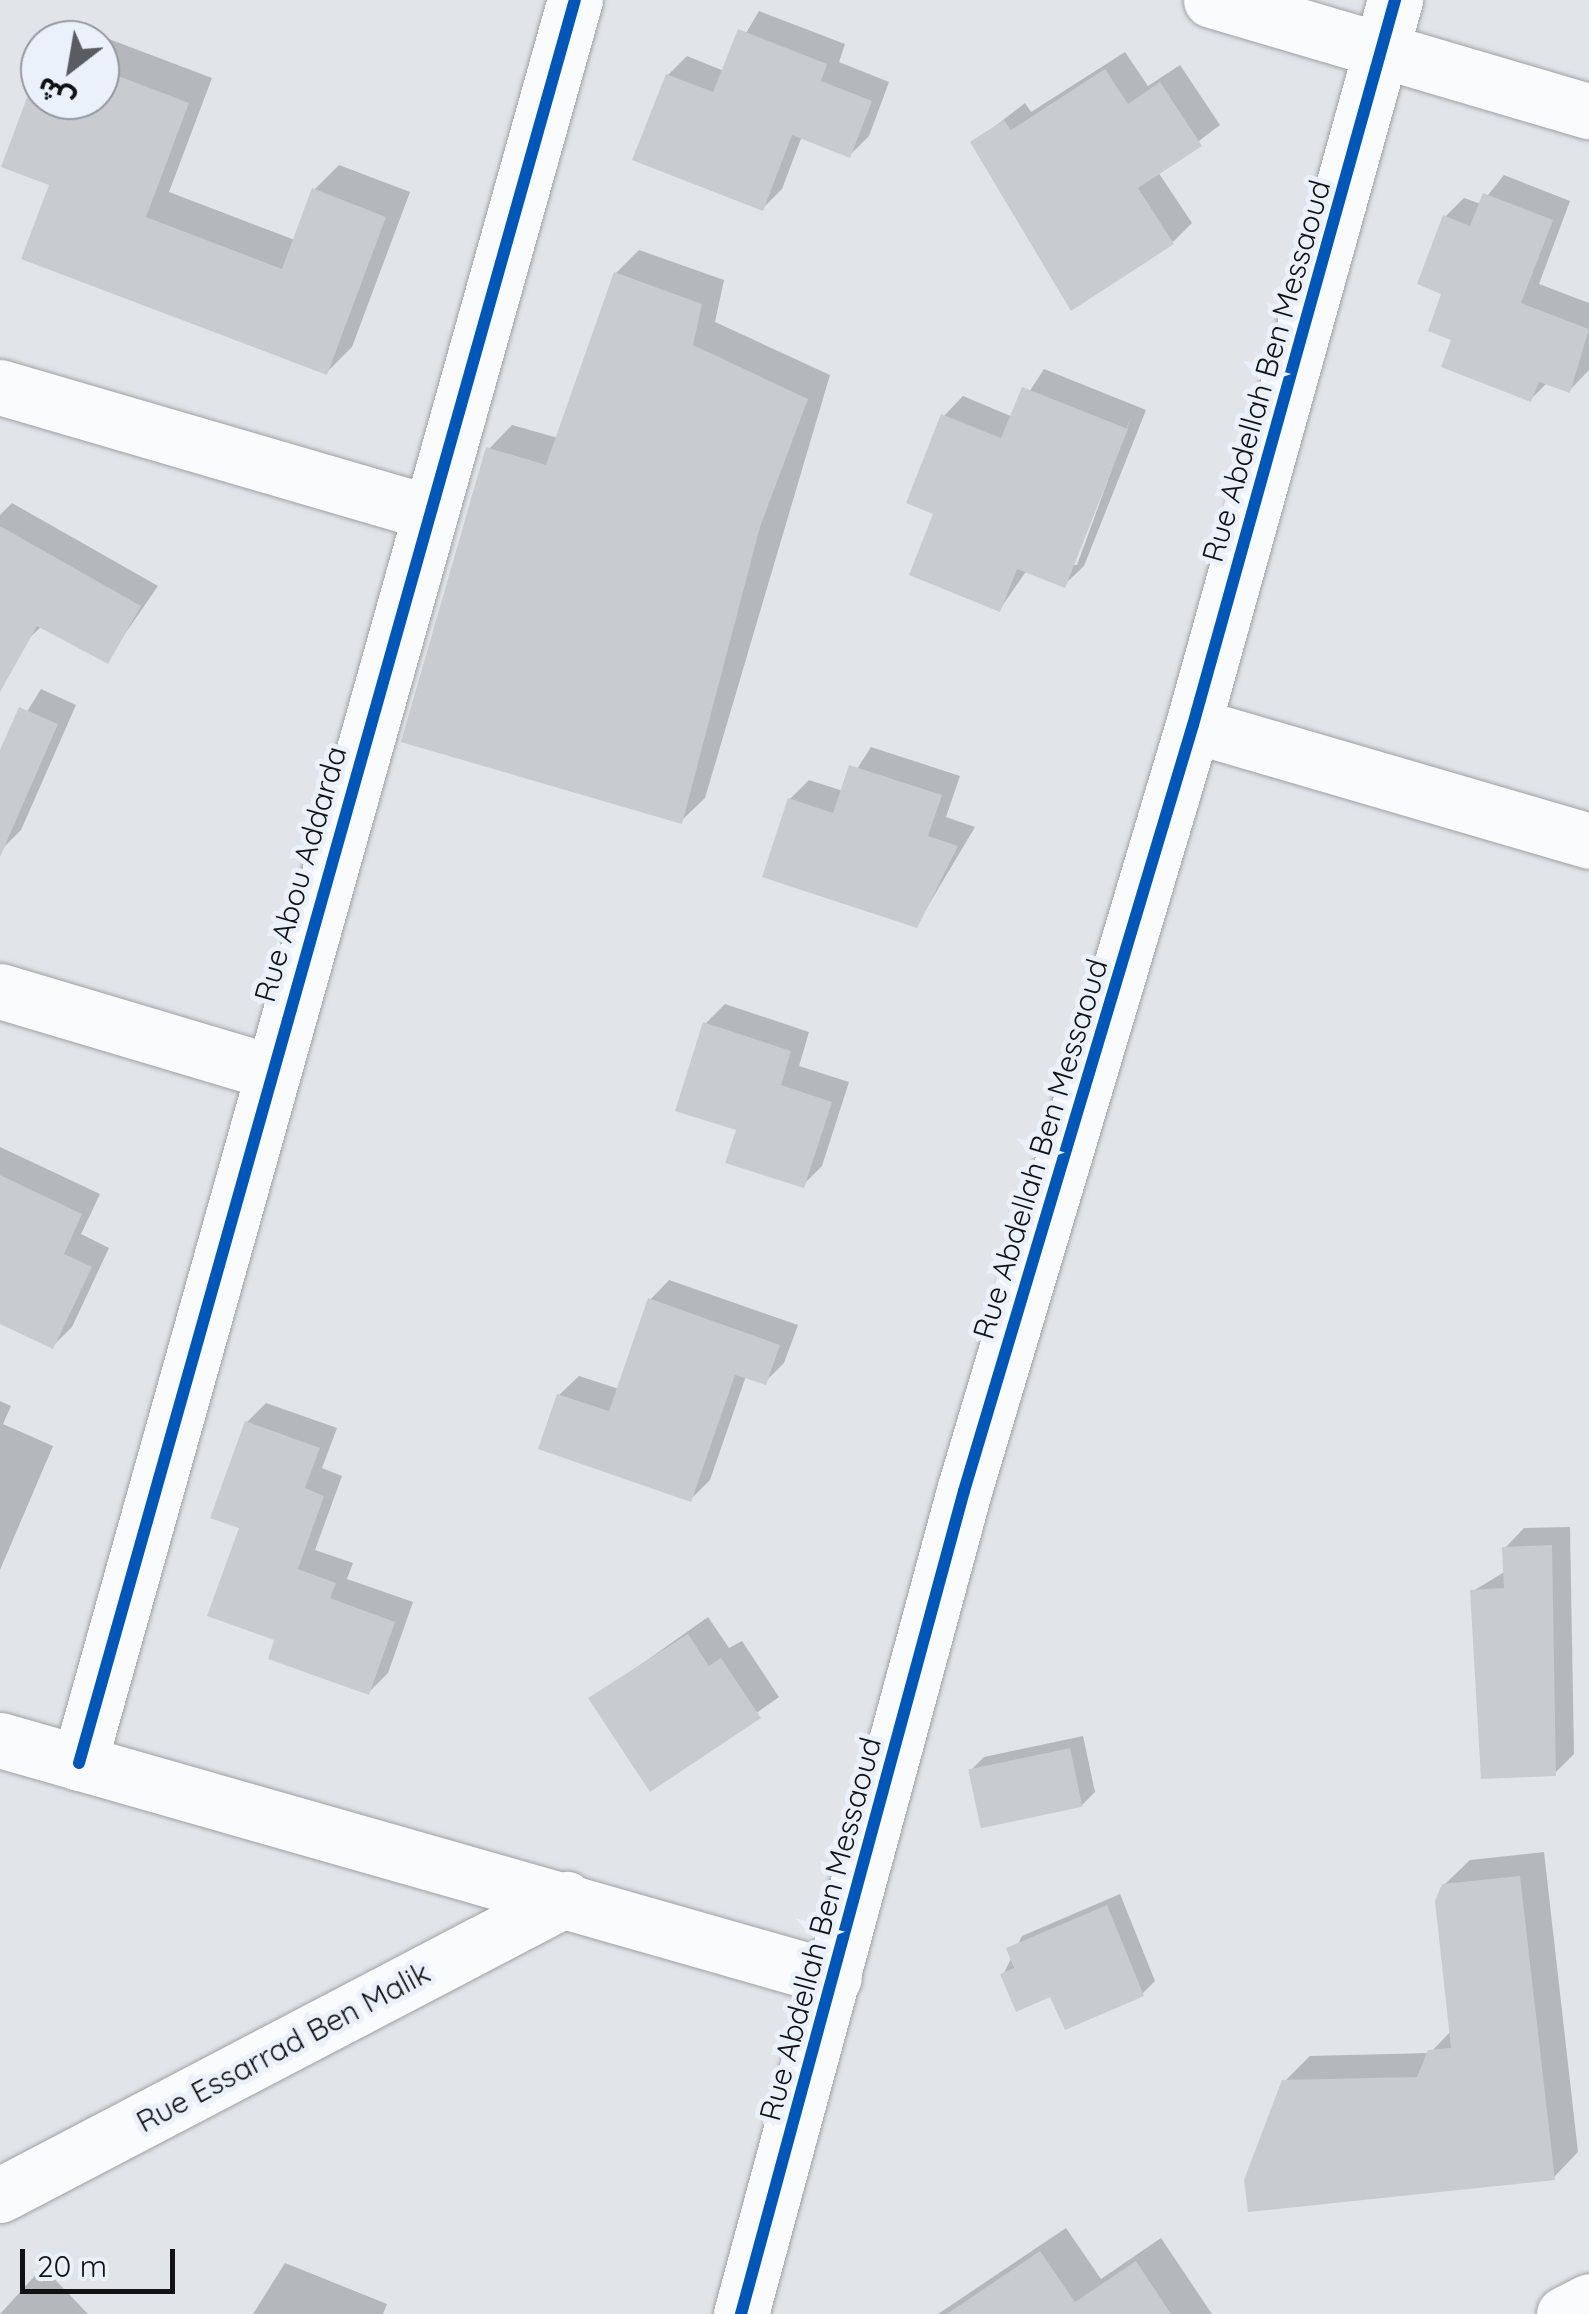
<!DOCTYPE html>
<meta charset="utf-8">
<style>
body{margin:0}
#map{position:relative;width:1589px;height:2314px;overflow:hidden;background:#e1e5ea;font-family:Quicksand,"Noto Sans Arabic",sans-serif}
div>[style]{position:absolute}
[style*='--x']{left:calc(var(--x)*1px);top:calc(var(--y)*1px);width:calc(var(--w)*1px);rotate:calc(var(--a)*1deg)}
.shadow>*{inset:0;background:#0003}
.building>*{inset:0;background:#c8cbcf;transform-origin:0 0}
.roads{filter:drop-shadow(0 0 2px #9ea1a4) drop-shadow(0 0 2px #9ea1a4)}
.minor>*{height:55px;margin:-27.5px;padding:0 27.5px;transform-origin:27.5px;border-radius:27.5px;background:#fafbfc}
.cycleway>*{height:12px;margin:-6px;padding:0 6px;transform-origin:6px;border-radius:6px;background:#0057b8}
span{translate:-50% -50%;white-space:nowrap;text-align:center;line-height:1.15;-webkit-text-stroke:10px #ebf1fb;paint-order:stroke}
.street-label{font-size:30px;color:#101215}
.north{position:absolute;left:20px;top:20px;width:100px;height:100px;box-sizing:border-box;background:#ebf1fb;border:2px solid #93989f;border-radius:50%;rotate:211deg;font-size:28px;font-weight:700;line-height:40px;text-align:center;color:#101215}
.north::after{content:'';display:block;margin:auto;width:35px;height:45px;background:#595c60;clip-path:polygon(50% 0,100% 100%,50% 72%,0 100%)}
.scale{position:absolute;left:20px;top:2249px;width:155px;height:45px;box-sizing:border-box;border:5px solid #101215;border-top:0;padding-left:12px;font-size:30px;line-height:35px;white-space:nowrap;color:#101215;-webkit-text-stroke:8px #ebf1fb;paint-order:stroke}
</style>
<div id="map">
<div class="shadow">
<div style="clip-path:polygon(759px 11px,845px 44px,839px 62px,889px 82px,869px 136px,850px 155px,802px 136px,782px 189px,763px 208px,668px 75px,687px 56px,724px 71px)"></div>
<div style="clip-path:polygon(72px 25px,212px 78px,169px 192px,295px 240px,315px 189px,339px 165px,410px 192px,352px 347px,327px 372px,52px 184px,4px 165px,40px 70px,40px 100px,100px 100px,100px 40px,58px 40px)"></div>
<div style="clip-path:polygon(1125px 52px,1148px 86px,1180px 65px,1220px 125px,1158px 172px,1192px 223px,1173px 242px,973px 143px,1025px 103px,1031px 112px)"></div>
<div style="clip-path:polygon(1504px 175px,1570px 201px,1539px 284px,1589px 303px,1589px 370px,1569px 391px,1548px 382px,1531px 399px,1455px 339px,1445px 293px,1445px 217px,1464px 198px,1481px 204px)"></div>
<div style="clip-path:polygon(639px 250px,724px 280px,715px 322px,830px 375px,705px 798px,681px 821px,489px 449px,512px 425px,558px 438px,616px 273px)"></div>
<div style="clip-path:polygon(evenodd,1044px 369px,1146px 410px,1084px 566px,1064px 585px,1027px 570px,1000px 609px,936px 512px,944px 416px,963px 396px,1013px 417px,1044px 369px,1131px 417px,1077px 565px,1071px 565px,1131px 417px)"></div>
<div style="clip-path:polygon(12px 503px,158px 586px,107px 660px,42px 626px,25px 642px,0 628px,0 515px)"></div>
<div style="clip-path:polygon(41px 689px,76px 705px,21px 830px,2px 849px,0 755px)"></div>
<div style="clip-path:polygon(871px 747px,960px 776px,946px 817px,975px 827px,916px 926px,790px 799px,809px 780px,843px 791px)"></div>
<div style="clip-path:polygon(725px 1004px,809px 1032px,799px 1066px,849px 1082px,822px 1166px,803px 1185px,739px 1129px,705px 1024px)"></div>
<div style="clip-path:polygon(0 1147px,100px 1194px,81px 1234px,109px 1248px,72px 1327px,53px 1346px,0 1321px)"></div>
<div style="clip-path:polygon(669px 1280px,798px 1325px,784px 1363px,765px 1382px,746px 1376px,710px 1480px,691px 1499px,559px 1395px,579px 1376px,619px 1389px,650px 1300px)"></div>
<div style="clip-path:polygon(0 1401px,11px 1406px,3px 1424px,53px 1446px,0 1570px)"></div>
<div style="clip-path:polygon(266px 1403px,337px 1428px,322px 1468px,342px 1476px,315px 1550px,353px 1563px,347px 1579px,413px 1602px,388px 1673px,369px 1692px,277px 1639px,242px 1527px,247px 1422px)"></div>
<div style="clip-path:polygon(1570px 1527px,1574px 1754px,1555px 1773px,1473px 1591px,1506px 1571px,1505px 1548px,1524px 1528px)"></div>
<div style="clip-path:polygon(708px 1617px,729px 1648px,742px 1641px,779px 1697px,650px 1788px,592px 1699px)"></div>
<div style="clip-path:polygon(1083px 1736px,1095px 1792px,1082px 1805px,971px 1770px,984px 1757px)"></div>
<div style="clip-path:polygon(1544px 1852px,1578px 2152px,1554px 2177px,1284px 2082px,1310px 2056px,1430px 2053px,1452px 2030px,1444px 1885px,1470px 1860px)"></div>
<div style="clip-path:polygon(1120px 1894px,1155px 1981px,1142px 1994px,1051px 1994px,1003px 1975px,1022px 1936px)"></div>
<div style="clip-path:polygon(1066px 2228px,1101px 2279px,1161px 2238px,1212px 2314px,938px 2314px)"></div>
<div style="clip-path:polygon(285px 2263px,387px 2304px,383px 2314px,253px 2314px)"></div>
<div style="clip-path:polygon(43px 2267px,88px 2314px,0 2314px)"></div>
</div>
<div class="building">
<div style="clip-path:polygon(738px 29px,827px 64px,821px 81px,872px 101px,850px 158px,792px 135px,763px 211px,632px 160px,666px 74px,713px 92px)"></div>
<div style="clip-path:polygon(40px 63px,40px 100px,100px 100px,100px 69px,189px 103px,146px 217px,282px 269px,312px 188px,386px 217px,327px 375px,21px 259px,49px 185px,1px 167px)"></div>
<div style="clip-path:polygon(1105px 69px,1128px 104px,1160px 82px,1202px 146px,1138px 188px,1174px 244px,1071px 311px,970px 142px,1004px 120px,1011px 130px)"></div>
<div style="clip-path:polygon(1483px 193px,1553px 220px,1521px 303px,1589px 329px,1570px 393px,1539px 382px,1531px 402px,1441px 367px,1451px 340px,1428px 331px,1441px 294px,1417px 284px,1443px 215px,1470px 226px)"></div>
<div style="clip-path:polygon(614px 272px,702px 304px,693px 345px,808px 399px,760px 527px,682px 824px,401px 742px,486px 447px,546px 465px)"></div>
<div style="clip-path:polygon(1022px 387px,1128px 429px,1065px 588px,1017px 569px,1000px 612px,909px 575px,933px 514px,906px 503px,941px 414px,1001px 438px)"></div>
<div style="clip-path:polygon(0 526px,141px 606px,108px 664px,37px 626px,0 692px)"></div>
<div style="clip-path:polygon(19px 707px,58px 724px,0 857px,0 750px)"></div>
<div style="clip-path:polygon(849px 765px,942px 795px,928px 836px,958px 846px,917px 928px,762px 877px,788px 798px,833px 813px)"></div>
<div style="clip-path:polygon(703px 1022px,791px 1051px,781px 1085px,832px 1102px,804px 1188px,725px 1163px,736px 1130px,675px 1111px)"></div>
<div style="clip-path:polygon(0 1175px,82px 1214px,64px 1254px,92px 1267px,53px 1349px,0 1324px)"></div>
<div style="clip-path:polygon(648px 1298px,780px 1345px,766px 1385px,735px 1375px,691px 1502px,538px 1449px,557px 1394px,609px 1411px)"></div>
<div style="clip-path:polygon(245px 1421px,320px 1448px,305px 1488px,324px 1496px,298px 1569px,336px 1583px,330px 1598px,395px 1622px,369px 1695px,268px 1659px,274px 1640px,207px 1616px,239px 1528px,210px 1518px)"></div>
<div style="clip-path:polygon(1552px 1545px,1556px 1776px,1481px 1779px,1470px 1590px,1504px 1588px,1502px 1547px)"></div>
<div style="clip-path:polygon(688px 1634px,709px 1666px,721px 1658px,761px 1718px,650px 1792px,588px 1698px)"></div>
<div style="left:1070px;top:1748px;width:60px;height:104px;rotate:78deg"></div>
<div style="clip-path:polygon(1520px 1876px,1555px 2180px,1248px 2212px,1244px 2180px,1282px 2080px,1417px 2077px,1428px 2050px,1451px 2048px,1435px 1901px,1442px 1884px)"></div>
<div style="clip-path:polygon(1107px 1905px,1144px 1996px,1065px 2030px,1050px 1997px,1016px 2012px,1000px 1974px,1014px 1968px,1006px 1948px)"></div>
<div style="clip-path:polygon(1040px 2251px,1075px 2302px,1136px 2261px,1171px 2314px,947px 2314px)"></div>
</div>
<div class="roads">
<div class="minor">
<div style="--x:1211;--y:0;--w:394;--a:16.4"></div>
<div style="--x:0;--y:387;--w:448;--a:16.3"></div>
<div style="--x:1193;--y:725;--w:413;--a:16.3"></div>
<div style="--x:0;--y:991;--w:281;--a:16.6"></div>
<div style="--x:0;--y:1740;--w:867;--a:15.93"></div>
<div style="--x:79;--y:1763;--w:1831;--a:-74.29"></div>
<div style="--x:0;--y:2195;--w:639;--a:-27.61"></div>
<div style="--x:741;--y:2314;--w:853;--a:-74.84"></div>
<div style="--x:964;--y:1491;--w:799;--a:-73.36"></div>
<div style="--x:1193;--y:725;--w:753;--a:-74.43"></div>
<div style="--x:1564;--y:2314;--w:28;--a:-27"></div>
</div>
</div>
<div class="cycleway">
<div style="--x:79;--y:1763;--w:1831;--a:-74.29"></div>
<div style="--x:741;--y:2314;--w:853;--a:-74.84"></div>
<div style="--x:964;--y:1491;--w:799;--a:-73.36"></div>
<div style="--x:1193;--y:725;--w:753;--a:-74.43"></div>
</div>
<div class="street-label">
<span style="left:1266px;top:371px;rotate:-74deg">Rue Abdellah Ben Messaoud</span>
<span style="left:300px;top:874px;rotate:-74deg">Rue Abou Addarda</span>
<span style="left:1040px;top:1149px;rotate:-73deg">Rue Abdellah Ben Messaoud</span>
<span style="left:820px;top:1929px;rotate:-75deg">Rue Abdellah Ben Messaoud</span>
<span style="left:283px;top:2047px;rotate:-28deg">Rue Essarrad Ben Malik</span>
</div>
<div class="north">ش</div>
<div class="scale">20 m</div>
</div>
